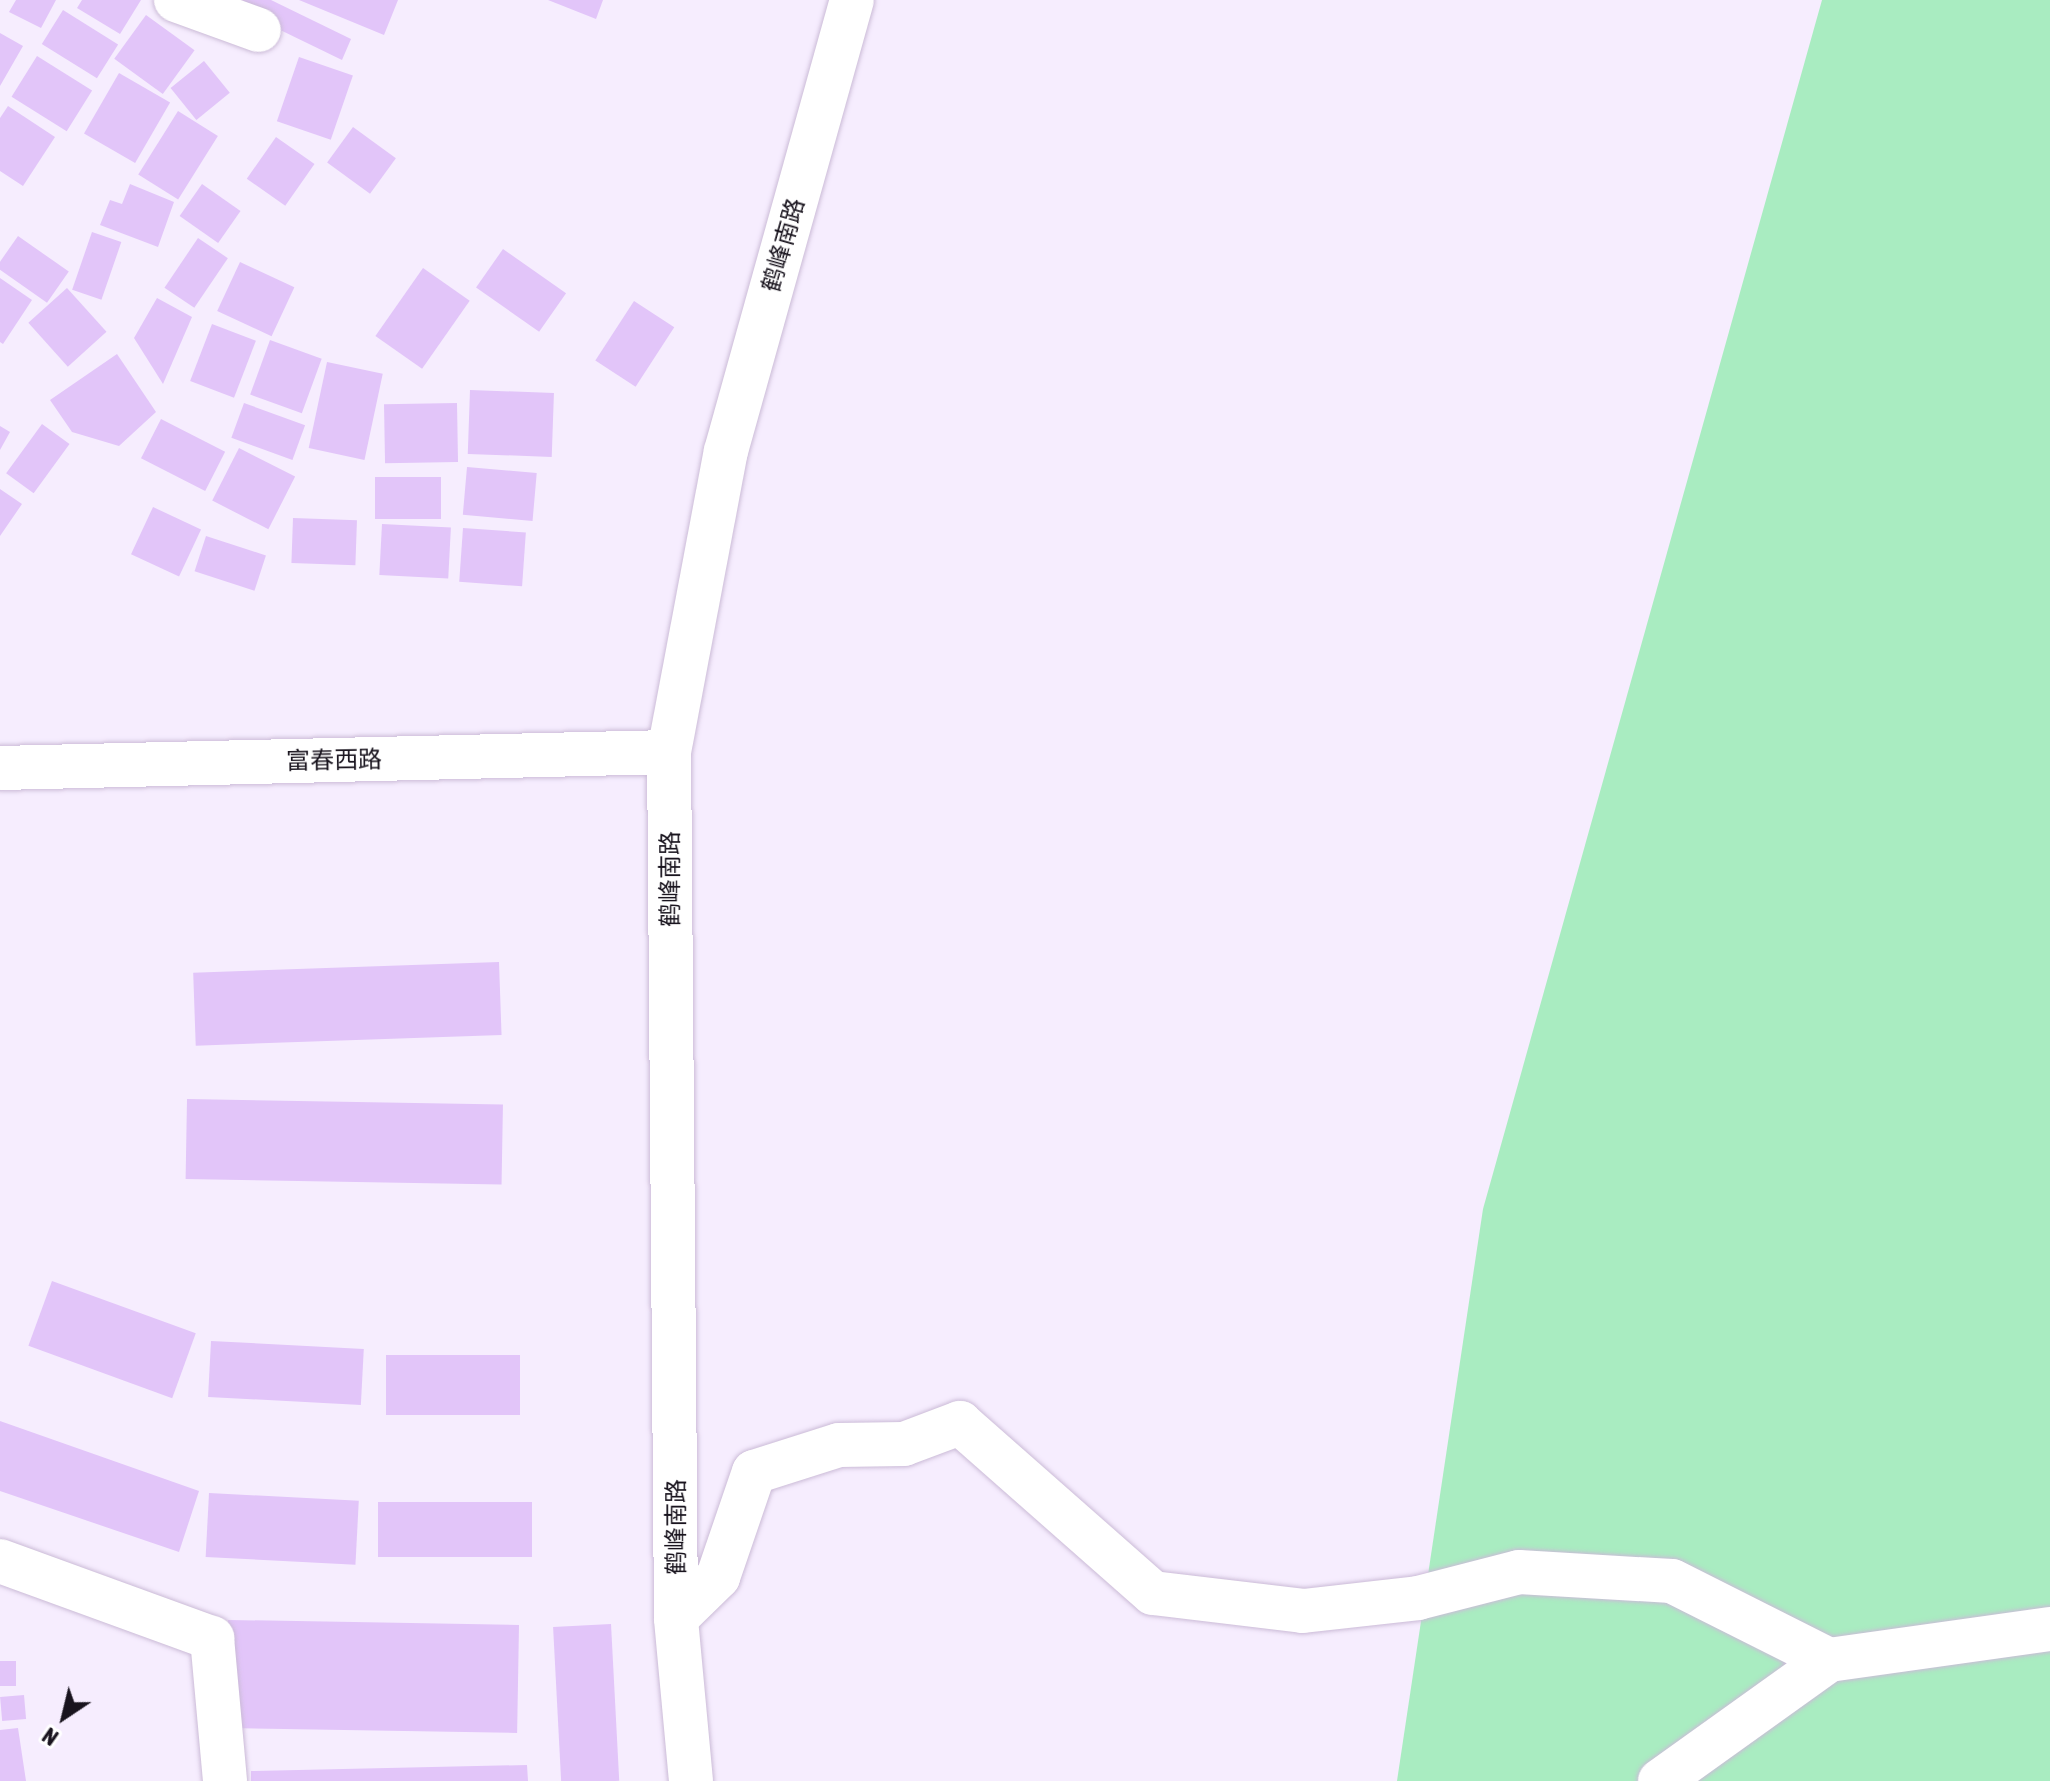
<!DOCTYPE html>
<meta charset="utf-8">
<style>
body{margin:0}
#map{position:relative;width:2050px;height:1781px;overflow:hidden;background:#f6edfe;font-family:"Asap Condensed","Noto Sans SC",sans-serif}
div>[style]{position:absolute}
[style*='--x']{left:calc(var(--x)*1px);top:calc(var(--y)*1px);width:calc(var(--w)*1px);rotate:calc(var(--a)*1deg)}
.green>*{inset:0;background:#a9ecc1}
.building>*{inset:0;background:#e2c5f9;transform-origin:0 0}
.roads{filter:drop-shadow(0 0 2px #cbbbd7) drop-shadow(0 0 2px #cbbbd7)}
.minor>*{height:44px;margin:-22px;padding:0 22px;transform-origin:22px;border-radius:22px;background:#fff}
.major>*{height:44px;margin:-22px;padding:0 22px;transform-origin:22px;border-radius:22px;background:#fff}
span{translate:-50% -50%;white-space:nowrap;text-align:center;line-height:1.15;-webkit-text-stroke:7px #fff;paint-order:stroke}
.street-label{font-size:24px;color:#19141e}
.north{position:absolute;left:24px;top:1677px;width:80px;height:80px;-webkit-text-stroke:6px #fff;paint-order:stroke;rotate:215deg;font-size:22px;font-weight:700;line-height:32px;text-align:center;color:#19141e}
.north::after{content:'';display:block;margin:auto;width:28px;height:36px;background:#19141e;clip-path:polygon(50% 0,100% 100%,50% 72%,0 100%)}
</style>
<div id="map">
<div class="green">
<div style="clip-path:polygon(1822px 0,2050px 0,2050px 1781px,1397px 1781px,1483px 1209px)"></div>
</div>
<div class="building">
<div style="clip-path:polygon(16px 0,56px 0,41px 28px,9px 12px)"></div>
<div style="clip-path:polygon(82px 0,141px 0,120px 34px,77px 8px)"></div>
<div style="clip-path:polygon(243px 0,271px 0,351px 39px,342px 60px,239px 10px)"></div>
<div style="clip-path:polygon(299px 0,398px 0,384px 35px)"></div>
<div style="clip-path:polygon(548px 0,603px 0,596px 19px)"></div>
<div style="left:63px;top:10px;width:65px;height:40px;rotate:32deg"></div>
<div style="left:146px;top:15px;width:60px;height:54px;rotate:36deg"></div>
<div style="clip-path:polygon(0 33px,23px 46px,0 86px)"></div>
<div style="left:37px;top:56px;width:65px;height:48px;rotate:32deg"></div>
<div style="left:299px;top:57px;width:57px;height:68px;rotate:19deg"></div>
<div style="left:204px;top:61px;width:41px;height:43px;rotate:51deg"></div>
<div style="left:119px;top:73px;width:59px;height:70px;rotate:30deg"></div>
<div style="clip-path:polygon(8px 106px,55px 137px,23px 186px,0 171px,0 118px)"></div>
<div style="left:178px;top:111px;width:47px;height:75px;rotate:32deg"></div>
<div style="left:353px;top:127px;width:53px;height:44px;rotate:36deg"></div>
<div style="left:276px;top:137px;width:47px;height:51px;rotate:35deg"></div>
<div style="clip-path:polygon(130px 184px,174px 202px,158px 247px,100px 225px,110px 200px,122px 204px)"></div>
<div style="left:202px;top:184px;width:47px;height:39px;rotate:35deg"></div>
<div style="left:92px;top:232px;width:31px;height:61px;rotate:19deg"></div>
<div style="left:18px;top:236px;width:62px;height:38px;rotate:35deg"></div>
<div style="left:198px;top:238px;width:36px;height:60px;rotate:34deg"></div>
<div style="left:503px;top:249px;width:77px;height:47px;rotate:35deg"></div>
<div style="left:240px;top:262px;width:60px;height:54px;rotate:25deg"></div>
<div style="left:423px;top:268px;width:57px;height:83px;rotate:35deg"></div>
<div style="clip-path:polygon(0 278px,32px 300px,3px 344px,0 342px)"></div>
<div style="left:67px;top:288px;width:59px;height:52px;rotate:48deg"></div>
<div style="clip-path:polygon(157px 298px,192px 317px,163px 384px,134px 338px)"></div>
<div style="left:634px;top:301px;width:48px;height:71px;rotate:33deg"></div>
<div style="left:212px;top:324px;width:47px;height:61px;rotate:21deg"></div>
<div style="left:270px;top:340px;width:55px;height:58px;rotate:20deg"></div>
<div style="clip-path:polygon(117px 354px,156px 412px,119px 446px,72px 432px,50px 400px)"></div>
<div style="left:327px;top:362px;width:57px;height:88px;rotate:12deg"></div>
<div style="left:470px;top:390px;width:84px;height:64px;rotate:2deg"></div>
<div style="left:244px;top:403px;width:65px;height:37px;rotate:20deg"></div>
<div style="left:457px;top:403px;width:59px;height:73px;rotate:89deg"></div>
<div style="left:161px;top:419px;width:72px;height:44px;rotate:27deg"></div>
<div style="left:42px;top:424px;width:34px;height:61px;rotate:36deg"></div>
<div style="clip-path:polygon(0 426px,10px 432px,0 450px)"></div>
<div style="left:239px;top:448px;width:63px;height:59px;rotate:27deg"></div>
<div style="left:467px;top:467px;width:70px;height:48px;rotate:5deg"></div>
<div style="left:441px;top:477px;width:42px;height:66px;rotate:90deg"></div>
<div style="clip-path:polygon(0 489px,22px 504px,0 536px)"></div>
<div style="left:153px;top:507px;width:53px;height:52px;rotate:25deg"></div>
<div style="left:293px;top:518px;width:64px;height:45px;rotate:2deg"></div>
<div style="left:382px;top:524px;width:69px;height:51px;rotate:3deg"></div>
<div style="left:463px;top:528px;width:63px;height:54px;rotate:4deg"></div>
<div style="left:206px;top:536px;width:63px;height:37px;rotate:18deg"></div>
<div style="left:499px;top:962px;width:73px;height:306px;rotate:88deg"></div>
<div style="left:187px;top:1099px;width:316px;height:80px;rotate:1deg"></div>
<div style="left:52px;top:1281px;width:153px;height:69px;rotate:20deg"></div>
<div style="left:211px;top:1341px;width:153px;height:56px;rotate:3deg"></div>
<div style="left:386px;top:1355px;width:134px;height:60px"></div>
<div style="clip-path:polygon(0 1421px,199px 1491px,179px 1552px,0 1491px)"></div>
<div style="left:209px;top:1493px;width:150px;height:64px;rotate:3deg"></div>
<div style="left:532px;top:1502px;width:55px;height:154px;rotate:90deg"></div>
<div style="left:611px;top:1624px;width:157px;height:58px;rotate:87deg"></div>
<div style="left:519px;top:1625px;width:108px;height:291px;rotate:91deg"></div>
<div style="left:0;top:1661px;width:16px;height:25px"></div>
<div style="left:24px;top:1695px;width:24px;height:24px;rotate:85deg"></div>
<div style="clip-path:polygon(18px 1728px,26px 1781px,0 1781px,0 1730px)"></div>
<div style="clip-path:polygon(527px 1765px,528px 1781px,251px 1781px,251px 1771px)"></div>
</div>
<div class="roads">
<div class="minor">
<div style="--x:176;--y:0;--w:88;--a:19.9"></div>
<div style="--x:0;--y:1561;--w:226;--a:20"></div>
<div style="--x:212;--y:1638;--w:144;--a:84.8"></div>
<div style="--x:676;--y:1618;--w:59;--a:-44.3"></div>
<div style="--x:718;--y:1577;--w:111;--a:-71.1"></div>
<div style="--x:754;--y:1472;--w:89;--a:-17.6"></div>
<div style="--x:839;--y:1445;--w:65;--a:-0.9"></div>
<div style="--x:904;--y:1444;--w:60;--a:-20.6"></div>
<div style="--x:960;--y:1423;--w:257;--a:41.4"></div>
<div style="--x:1153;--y:1593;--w:151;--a:6.8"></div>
<div style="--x:1303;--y:1611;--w:116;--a:-6.4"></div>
<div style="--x:1418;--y:1598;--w:104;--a:-14.4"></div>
<div style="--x:1519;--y:1572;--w:153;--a:3.4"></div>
<div style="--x:1672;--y:1581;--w:176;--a:26.7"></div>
<div style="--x:1829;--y:1660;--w:223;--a:-8"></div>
<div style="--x:691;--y:1781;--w:164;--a:-95.3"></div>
<div style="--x:676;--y:1618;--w:866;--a:-90.46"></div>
<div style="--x:669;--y:752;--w:306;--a:-79.3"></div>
<div style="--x:726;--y:451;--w:468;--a:-74.4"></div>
<div style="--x:1660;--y:1781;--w:208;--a:-35.6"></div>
</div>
<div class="major">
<div style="--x:0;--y:768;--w:669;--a:-1.37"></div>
</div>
</div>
<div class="street-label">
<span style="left:783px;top:245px;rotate:-74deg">鹤峰南路</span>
<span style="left:334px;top:760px;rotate:-1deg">富春西路</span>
<span style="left:670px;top:879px;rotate:-90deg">鹤峰南路</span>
<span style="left:676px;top:1527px;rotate:-90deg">鹤峰南路</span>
</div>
<div class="north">N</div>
</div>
